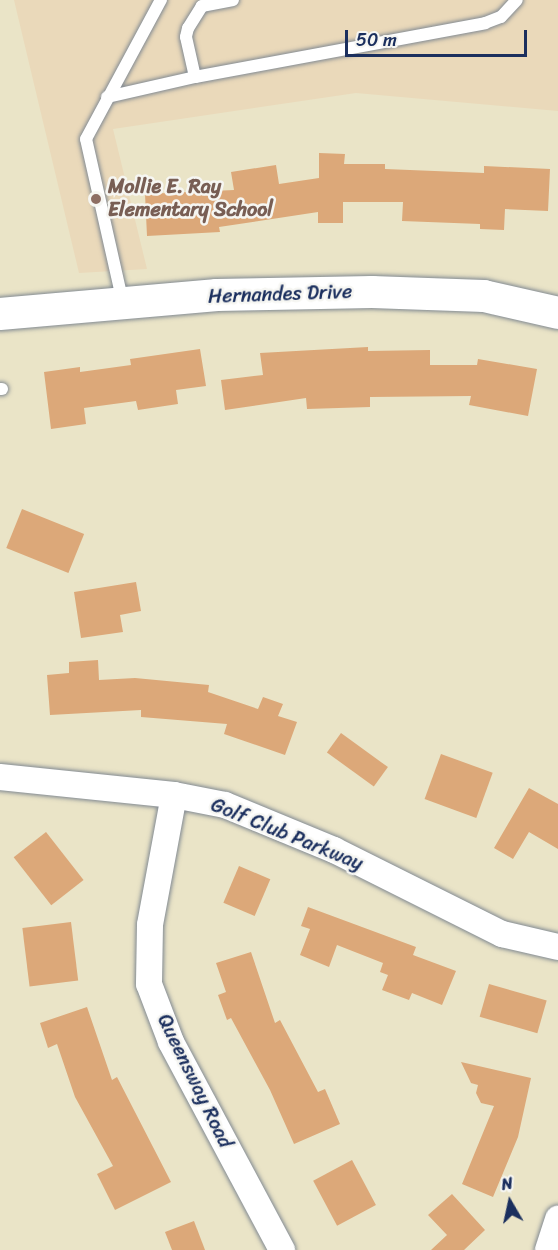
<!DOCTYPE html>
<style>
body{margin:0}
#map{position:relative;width:558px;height:1250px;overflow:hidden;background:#eae4c7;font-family:Sriracha,sans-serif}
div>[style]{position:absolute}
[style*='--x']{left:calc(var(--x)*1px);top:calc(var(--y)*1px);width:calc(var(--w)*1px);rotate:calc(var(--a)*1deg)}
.built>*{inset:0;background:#ead9ba}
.building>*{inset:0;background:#dca879;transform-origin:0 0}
.roads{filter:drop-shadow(0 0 2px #828a92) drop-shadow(0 0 2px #828a92)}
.service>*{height:12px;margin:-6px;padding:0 6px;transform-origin:6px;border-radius:6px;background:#fff}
.minor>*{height:26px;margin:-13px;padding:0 13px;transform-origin:13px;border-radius:13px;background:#fff}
.tertiary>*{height:32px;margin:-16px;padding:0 16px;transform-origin:16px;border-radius:16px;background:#fff}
.dots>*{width:16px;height:16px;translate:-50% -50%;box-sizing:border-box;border:3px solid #f6f6f2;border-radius:50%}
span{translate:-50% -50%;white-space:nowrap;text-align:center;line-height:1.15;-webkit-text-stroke:5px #f6f6f2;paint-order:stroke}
.education-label{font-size:20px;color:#785e54;font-weight:700}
.left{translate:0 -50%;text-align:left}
.street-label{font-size:20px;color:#1b2f5e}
.north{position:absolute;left:480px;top:1172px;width:60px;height:60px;-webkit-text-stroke:4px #f6f6f2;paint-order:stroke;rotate:351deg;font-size:16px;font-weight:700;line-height:24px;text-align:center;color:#1b2f5e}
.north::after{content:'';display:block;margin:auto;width:21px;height:27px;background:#1b2f5e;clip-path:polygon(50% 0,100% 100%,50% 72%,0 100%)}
.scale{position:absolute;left:345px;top:30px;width:182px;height:27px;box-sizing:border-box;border:3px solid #1b2f5e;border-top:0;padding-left:8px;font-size:18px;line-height:21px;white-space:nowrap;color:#1b2f5e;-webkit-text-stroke:4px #f6f6f2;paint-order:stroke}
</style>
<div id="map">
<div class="built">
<div style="clip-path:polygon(14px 0,558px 0,558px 111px,356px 93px,113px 129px,147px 269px,79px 273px)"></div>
</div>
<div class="building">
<div style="clip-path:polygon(319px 153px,345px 154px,344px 164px,385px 164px,385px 169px,484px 173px,484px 166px,550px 169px,548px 211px,505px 209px,504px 230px,480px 229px,480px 224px,402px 221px,403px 202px,343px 202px,343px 223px,318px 223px,318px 212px,219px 227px,220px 232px,147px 236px,145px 194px,234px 190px,231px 172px,276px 165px,279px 184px,319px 178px)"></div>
<div style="clip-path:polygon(368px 347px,368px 351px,430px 350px,430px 365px,477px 365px,478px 359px,537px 369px,528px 416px,469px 405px,471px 396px,370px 397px,370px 407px,307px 409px,306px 398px,225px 410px,221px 380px,263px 375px,260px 353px)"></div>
<div style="clip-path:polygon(200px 349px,206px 386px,176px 390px,178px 404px,138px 410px,136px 401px,84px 408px,86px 424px,51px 429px,44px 372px,80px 367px,80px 372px,131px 365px,130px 359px)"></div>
<div style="left:22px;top:509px;width:67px;height:42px;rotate:22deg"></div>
<div style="clip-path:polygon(136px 582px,141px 611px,120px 615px,123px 632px,81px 638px,74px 592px)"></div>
<div style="clip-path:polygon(98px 660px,99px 680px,135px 678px,209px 685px,208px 692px,258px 709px,263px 697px,283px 704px,278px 716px,297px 722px,285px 755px,224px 734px,227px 724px,141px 717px,141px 710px,50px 715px,47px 675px,69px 673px,69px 662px)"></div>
<div style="left:341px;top:733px;width:58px;height:24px;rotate:36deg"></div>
<div style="left:441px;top:754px;width:55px;height:48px;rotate:20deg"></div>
<div style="clip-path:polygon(529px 788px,558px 804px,558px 849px,529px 832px,513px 859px,494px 848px)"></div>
<div style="left:46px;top:832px;width:61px;height:41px;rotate:52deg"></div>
<div style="left:239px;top:866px;width:34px;height:40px;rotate:23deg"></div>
<div style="clip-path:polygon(308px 907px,416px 947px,413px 955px,456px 971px,442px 1005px,412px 993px,409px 1000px,382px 990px,388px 975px,380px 972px,383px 963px,337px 945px,329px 967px,300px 955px,310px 929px,301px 926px)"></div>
<div style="left:71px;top:922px;width:59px;height:49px;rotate:83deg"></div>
<div style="clip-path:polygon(251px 952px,275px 1023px,280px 1020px,318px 1092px,325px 1089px,340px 1124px,294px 1144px,270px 1090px,231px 1018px,227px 1020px,218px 995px,226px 992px,216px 963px)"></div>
<div style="left:489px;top:984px;width:60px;height:34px;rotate:16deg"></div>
<div style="clip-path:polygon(87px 1007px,112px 1080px,117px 1077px,171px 1182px,115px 1210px,97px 1174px,113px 1166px,75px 1097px,57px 1044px,48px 1048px,40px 1023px)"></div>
<div style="clip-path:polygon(461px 1062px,531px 1078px,518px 1137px,493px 1197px,462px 1184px,494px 1106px,481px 1103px,476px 1093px,478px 1085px,471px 1083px)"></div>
<div style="left:352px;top:1160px;width:51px;height:44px;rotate:62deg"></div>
<div style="clip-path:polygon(452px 1194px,485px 1230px,464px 1250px,431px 1250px,447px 1235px,428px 1215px)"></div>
<div style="clip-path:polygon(194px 1221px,205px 1250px,172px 1250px,165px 1232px)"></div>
</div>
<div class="roads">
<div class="service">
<div style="--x:233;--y:0;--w:32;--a:169"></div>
<div style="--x:202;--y:6;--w:26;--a:122"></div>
<div style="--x:188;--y:28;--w:9;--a:103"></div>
<div style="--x:186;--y:37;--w:41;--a:77.3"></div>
<div style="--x:195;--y:77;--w:295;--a:-10.5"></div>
<div style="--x:485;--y:23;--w:17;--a:-21"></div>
<div style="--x:501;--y:17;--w:23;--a:-47"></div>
<div style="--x:107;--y:97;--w:90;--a:-12.8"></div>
<div style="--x:123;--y:303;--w:168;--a:-102.7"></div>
<div style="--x:86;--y:139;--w:158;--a:-61.7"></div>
<div style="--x:0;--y:389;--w:2;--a:0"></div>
</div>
<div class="minor">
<div style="--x:0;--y:777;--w:175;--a:5.9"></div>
<div style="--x:174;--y:795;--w:52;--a:11.1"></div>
<div style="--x:225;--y:805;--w:118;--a:22.4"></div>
<div style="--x:334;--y:850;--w:188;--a:26.6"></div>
<div style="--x:502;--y:934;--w:57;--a:13.1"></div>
<div style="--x:174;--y:795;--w:132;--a:100.5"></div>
<div style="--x:150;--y:925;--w:59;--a:91"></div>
<div style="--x:149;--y:984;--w:62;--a:69.2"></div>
<div style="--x:171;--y:1042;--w:236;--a:61.9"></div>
<div style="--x:548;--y:1250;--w:33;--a:-72"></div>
</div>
<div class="tertiary">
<div style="--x:0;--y:314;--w:218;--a:-5"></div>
<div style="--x:217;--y:295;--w:155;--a:-1.1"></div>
<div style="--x:372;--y:292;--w:112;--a:2"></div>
<div style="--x:484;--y:296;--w:76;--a:12.9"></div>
</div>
</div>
<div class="dots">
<div style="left:96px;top:199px;background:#8d6e63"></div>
</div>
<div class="education-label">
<span class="left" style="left:108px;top:198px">Mollie E. Ray<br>Elementary School</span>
</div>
<div class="street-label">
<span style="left:280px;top:294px;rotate:-2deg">Hernandes Drive</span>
<span style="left:287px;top:834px;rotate:22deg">Golf Club Parkway</span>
<span style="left:195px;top:1081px;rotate:64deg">Queensway Road</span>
</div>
<div class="north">N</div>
<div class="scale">50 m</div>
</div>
